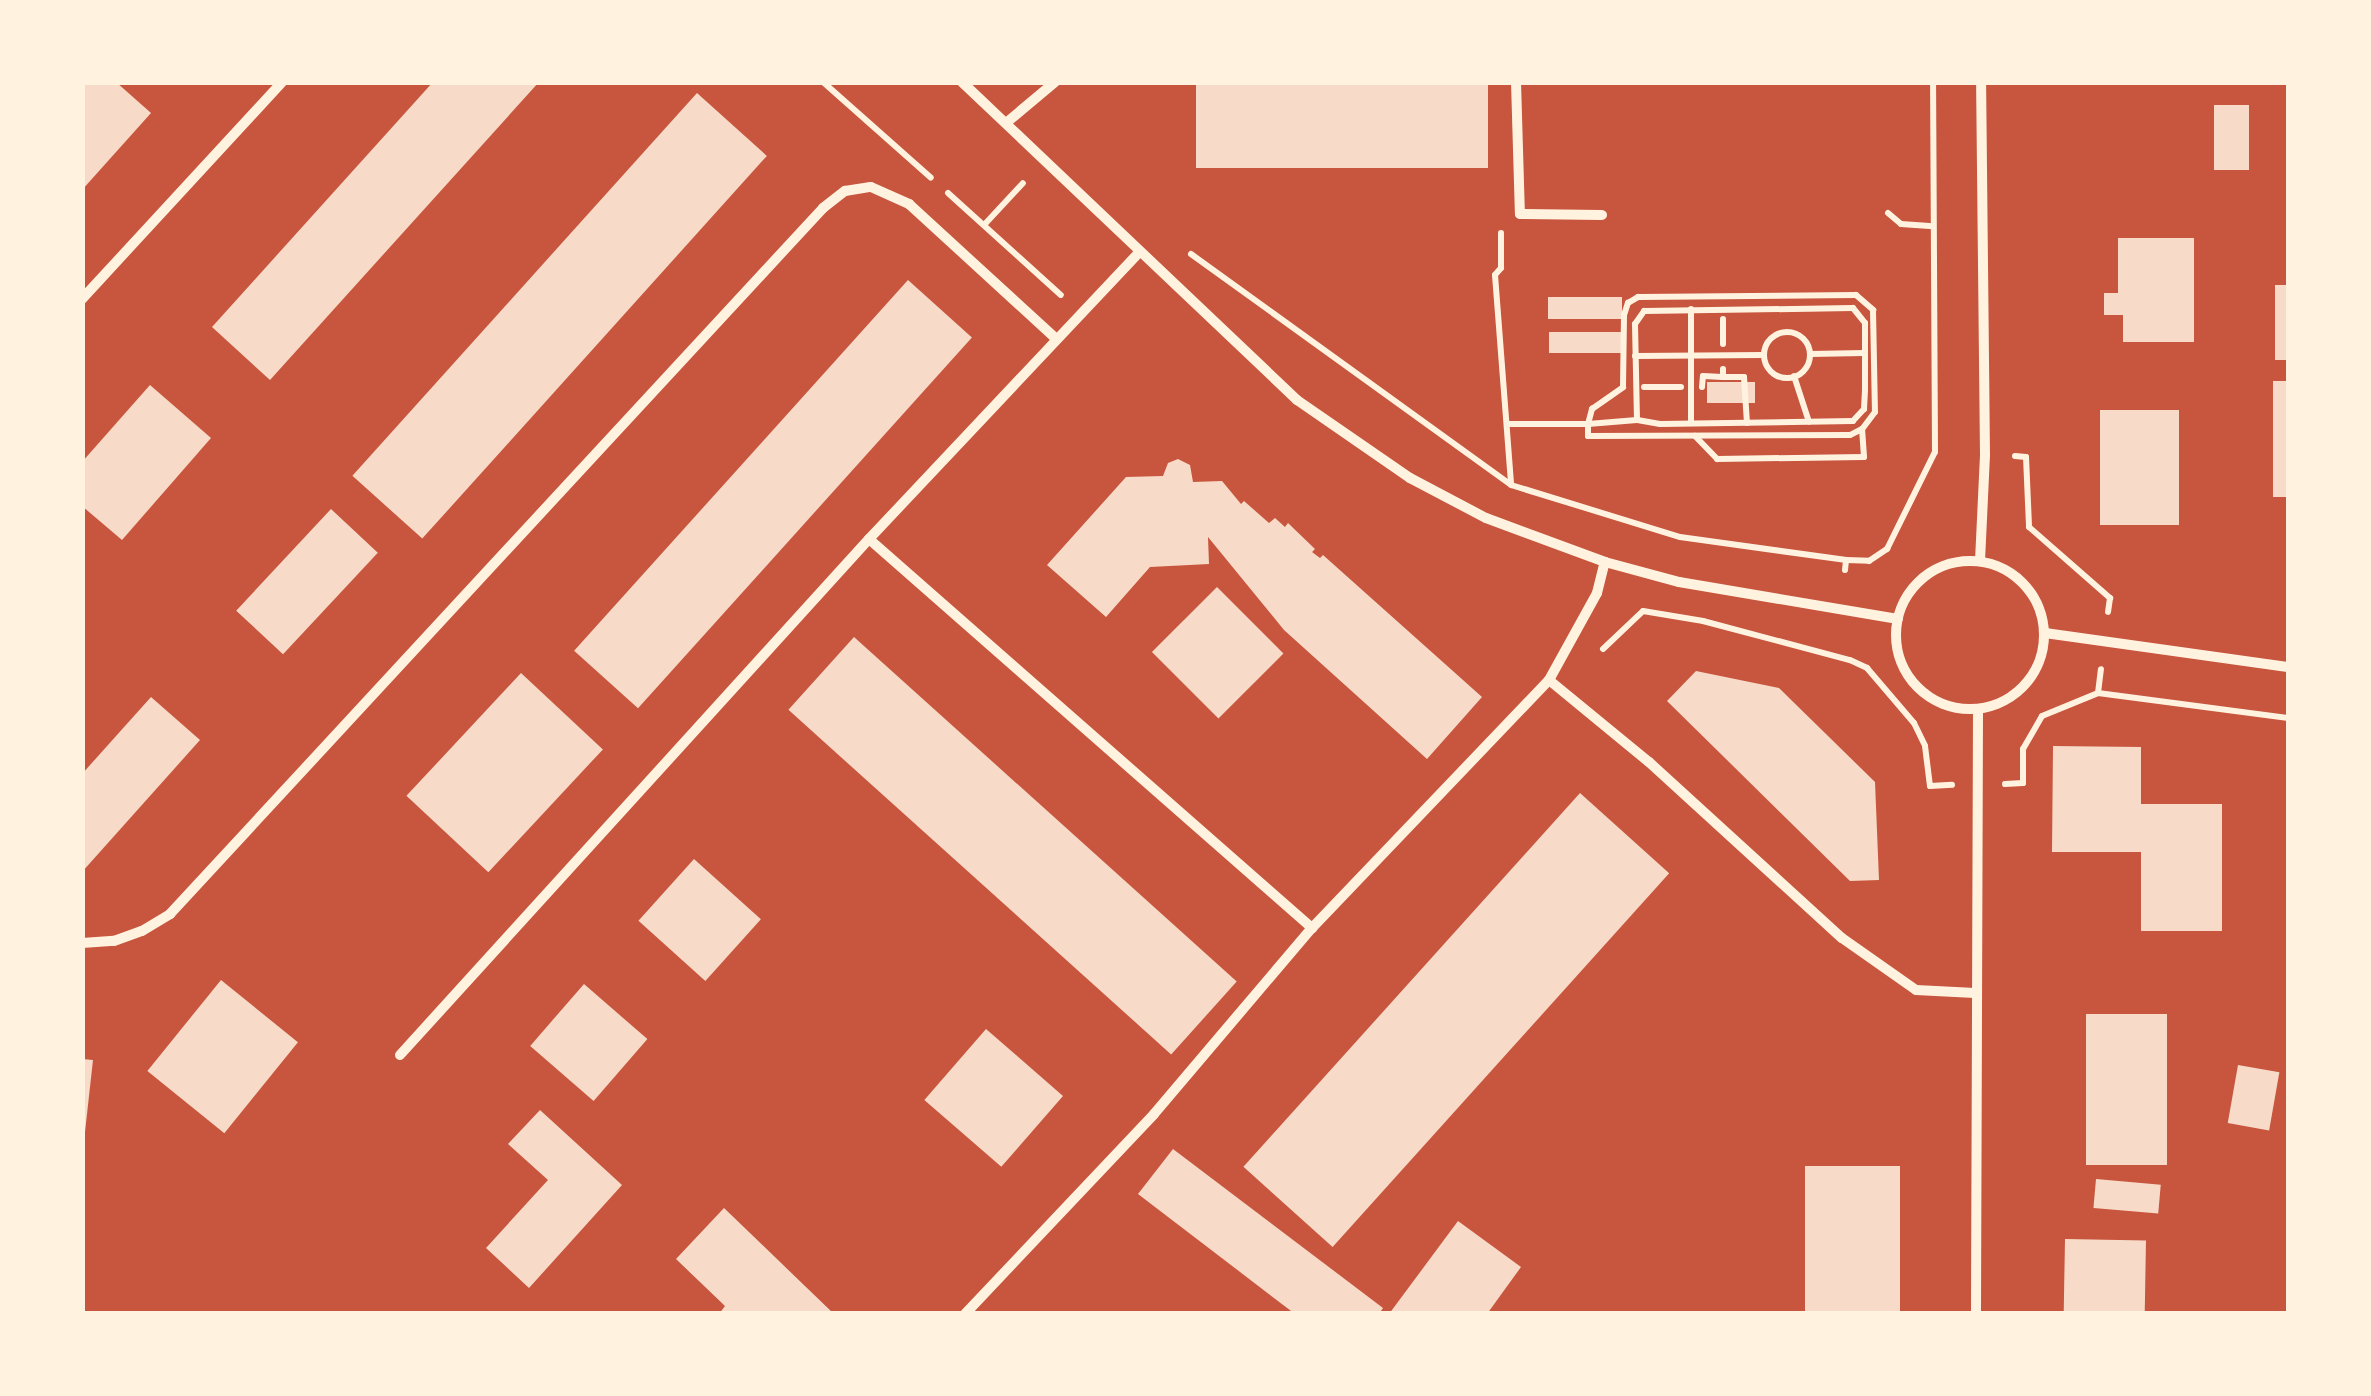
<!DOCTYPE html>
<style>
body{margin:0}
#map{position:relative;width:2371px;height:1396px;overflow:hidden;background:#c8553d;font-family:"Work Sans",sans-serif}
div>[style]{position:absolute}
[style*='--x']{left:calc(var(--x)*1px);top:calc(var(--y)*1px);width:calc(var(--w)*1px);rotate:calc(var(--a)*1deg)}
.building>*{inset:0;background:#f7dbc8;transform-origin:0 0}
.path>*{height:6px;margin:-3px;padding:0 3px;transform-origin:3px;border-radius:3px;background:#fff3e0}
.path>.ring{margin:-3px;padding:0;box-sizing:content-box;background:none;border:6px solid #fff3e0;border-radius:50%}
.minor>*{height:10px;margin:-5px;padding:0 5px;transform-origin:5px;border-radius:5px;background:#fff3e0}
.minor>.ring{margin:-5px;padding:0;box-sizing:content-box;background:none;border:10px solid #fff3e0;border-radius:50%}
span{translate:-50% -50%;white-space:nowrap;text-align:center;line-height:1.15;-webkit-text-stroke:8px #fff3e0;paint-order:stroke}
.frame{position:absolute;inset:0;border:85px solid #fff3e0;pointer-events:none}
</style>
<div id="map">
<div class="building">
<div style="clip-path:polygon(82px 82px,116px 82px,151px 113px,82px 190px)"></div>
<div style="clip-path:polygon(433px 82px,539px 82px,270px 380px,212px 327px)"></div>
<div style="left:1196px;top:82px;width:292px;height:86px"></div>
<div style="left:697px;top:93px;width:94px;height:515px;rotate:42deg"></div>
<div style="left:2214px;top:105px;width:35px;height:65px"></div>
<div style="clip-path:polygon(2118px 238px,2194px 238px,2194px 342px,2123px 342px,2123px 315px,2104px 315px,2104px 293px,2118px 293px)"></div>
<div style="left:908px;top:280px;width:86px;height:499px;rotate:42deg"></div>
<div style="left:2275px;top:285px;width:13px;height:75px"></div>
<div style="left:1548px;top:297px;width:74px;height:22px"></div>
<div style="left:1549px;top:332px;width:73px;height:21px"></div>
<div style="left:2273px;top:381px;width:15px;height:116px"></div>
<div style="left:1707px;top:382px;width:48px;height:21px"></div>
<div style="clip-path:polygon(150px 385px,211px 438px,122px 540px,82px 506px,82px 462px)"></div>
<div style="left:2179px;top:410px;width:115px;height:79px;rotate:90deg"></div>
<div style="clip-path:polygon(1178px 459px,1190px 465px,1193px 482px,1222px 481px,1241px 504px,1244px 501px,1269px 523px,1275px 518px,1285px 527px,1288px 523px,1315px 549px,1312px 552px,1320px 558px,1323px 555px,1482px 697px,1427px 759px,1284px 630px,1208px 537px,1209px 564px,1150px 567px,1106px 617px,1047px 565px,1126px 477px,1163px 476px,1168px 463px)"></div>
<div style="left:331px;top:509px;width:64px;height:139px;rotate:43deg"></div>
<div style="left:1217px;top:587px;width:94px;height:92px;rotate:45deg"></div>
<div style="left:854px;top:637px;width:515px;height:98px;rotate:42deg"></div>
<div style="clip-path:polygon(1696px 671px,1779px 688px,1875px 782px,1879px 880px,1850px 881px,1667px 701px)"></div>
<div style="left:521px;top:673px;width:112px;height:168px;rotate:43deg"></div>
<div style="clip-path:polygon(151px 697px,200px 740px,82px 872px,82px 774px)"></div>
<div style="clip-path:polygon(2053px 746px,2141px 747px,2141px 804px,2222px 804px,2222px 931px,2141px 931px,2141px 852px,2052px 852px)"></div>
<div style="left:1580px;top:793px;width:120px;height:503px;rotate:42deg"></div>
<div style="left:694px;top:859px;width:90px;height:83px;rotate:42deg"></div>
<div style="left:221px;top:980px;width:99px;height:117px;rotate:39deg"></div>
<div style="left:584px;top:984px;width:84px;height:82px;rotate:41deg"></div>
<div style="left:2086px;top:1014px;width:81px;height:151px"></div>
<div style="left:986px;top:1029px;width:102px;height:94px;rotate:41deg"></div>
<div style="clip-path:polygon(82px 1059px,93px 1060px,85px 1132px,82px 1132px)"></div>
<div style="left:2238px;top:1065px;width:42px;height:59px;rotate:10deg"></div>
<div style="clip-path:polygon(540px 1110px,622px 1185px,529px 1288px,486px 1248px,548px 1180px,508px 1144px)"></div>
<div style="clip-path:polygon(1173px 1149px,1383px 1308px,1379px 1314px,1295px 1314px,1138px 1194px)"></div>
<div style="left:1805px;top:1166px;width:95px;height:148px"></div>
<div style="left:2096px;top:1179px;width:65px;height:29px;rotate:5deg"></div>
<div style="clip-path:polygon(724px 1208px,834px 1314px,719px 1314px,725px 1306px,676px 1259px)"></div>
<div style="clip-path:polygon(1458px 1221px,1521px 1267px,1487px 1314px,1389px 1314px)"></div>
<div style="left:2065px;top:1239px;width:81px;height:75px;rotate:1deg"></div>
</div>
<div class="path">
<div style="--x:823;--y:82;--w:144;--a:41.6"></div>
<div style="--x:948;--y:193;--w:152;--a:42.1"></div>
<div style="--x:1888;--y:213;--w:17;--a:40"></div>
<div style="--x:1901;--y:224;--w:32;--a:4"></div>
<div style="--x:984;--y:225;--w:57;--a:-47.1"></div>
<div style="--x:1501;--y:233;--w:35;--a:90"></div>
<div style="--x:1501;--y:268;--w:9;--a:131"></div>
<div style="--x:1495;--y:275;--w:209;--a:85.6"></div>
<div style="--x:1191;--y:254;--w:395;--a:35.8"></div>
<div style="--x:1511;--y:485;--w:177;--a:17.1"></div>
<div style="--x:1680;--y:537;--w:168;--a:7.9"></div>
<div style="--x:1853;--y:308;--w:19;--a:51"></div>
<div style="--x:1865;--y:323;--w:67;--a:90"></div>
<div style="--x:1865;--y:390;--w:19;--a:93"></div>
<div style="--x:1864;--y:409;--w:16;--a:133"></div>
<div style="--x:1853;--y:421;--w:193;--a:179.1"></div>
<div style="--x:1660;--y:424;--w:23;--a:-170"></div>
<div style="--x:1637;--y:420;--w:96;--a:-91.2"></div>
<div style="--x:1635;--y:324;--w:16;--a:-55"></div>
<div style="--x:1644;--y:311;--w:209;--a:-0.8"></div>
<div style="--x:1691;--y:309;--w:114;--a:90"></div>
<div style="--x:1723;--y:319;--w:25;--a:90"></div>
<div class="ring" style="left:1764px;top:332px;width:40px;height:40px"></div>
<div style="--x:1810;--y:354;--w:54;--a:-1.1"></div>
<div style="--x:1635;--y:356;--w:129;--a:-0.4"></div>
<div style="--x:1794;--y:376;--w:48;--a:71.9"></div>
<div style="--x:1723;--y:377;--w:21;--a:0"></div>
<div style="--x:1744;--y:377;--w:46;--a:86.3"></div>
<div style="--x:1644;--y:387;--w:37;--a:0"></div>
<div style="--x:1702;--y:387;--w:11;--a:-85"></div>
<div style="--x:1703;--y:376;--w:20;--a:3"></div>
<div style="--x:1723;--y:377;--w:8;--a:-90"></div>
<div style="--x:1507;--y:424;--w:81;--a:0"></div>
<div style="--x:1588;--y:424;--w:16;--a:-75"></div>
<div style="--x:1592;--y:409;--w:38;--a:-35"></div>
<div style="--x:1623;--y:387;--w:72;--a:-89.2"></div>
<div style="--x:1624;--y:315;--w:13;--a:-72"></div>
<div style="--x:1628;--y:303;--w:12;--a:-31"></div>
<div style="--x:1638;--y:297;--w:218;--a:-0.5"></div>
<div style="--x:1856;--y:295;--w:23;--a:41"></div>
<div style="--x:1873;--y:310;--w:102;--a:88.9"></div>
<div style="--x:1875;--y:412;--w:21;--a:127"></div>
<div style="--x:1862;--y:429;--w:13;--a:153"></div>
<div style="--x:1850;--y:435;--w:262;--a:179.8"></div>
<div style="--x:1588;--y:436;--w:12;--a:-90"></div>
<div style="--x:1588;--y:424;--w:49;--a:-4.7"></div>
<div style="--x:1695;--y:436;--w:32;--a:46"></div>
<div style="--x:1717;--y:459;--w:147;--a:-0.8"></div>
<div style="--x:1864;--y:457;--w:28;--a:-94"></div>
<div style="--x:2015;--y:456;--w:11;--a:5"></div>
<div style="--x:2026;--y:457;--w:70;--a:87.5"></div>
<div style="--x:2029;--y:527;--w:108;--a:41.2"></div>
<div style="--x:2110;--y:598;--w:14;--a:98"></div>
<div style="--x:1845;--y:570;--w:10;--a:-84"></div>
<div style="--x:1846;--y:560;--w:23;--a:2"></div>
<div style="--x:1869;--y:561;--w:22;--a:-34"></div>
<div style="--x:1887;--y:549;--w:108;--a:-63.7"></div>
<div style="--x:1935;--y:452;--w:370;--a:-90.3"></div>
<div style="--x:1603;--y:649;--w:55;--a:-43.5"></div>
<div style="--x:1643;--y:611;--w:61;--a:9.5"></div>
<div style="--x:1703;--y:621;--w:152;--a:14.9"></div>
<div style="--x:1850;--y:660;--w:19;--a:25"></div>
<div style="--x:1867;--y:668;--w:72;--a:49.5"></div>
<div style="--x:1914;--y:723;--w:25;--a:64"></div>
<div style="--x:1925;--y:746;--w:40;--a:82.9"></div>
<div style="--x:1930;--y:786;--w:22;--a:-3"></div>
<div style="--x:2098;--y:693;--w:24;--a:-83"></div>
<div style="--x:2005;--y:784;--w:18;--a:-3"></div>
<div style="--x:2023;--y:783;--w:34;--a:-90"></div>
<div style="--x:2023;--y:749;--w:38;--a:-60"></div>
<div style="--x:2042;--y:716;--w:61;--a:-22.3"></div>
<div style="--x:2098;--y:693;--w:192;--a:7.5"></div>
</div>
<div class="minor">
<div style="--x:962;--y:82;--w:462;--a:43.5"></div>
<div style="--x:1297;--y:400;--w:137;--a:34.6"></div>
<div style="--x:1410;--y:478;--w:86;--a:27.8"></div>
<div style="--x:1486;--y:518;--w:127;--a:20.3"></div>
<div style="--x:1605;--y:562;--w:77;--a:15.1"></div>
<div style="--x:1679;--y:582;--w:222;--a:9.6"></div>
<div style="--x:1516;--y:82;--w:132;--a:88.3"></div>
<div style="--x:1520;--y:214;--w:82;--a:0.7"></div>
<div style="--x:1006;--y:123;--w:64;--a:-39.9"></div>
<div style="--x:82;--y:299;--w:295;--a:-47.3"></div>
<div style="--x:869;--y:539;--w:590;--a:41.29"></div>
<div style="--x:1980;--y:561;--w:106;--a:-87.3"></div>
<div style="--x:1985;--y:455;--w:373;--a:-90.6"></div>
<div class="ring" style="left:1896px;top:561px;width:138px;height:138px"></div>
<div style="--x:2045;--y:633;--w:245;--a:8"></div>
<div style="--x:1549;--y:680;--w:129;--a:39.4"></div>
<div style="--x:1649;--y:762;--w:261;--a:42.4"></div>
<div style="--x:1842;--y:938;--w:90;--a:35.1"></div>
<div style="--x:1916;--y:990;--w:59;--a:2.9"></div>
<div style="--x:82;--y:943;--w:32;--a:-4"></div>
<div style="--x:114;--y:941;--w:30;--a:-20"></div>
<div style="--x:142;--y:931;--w:33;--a:-31"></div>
<div style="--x:170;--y:914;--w:962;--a:-47.23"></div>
<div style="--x:823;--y:208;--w:28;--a:-38"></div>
<div style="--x:845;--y:191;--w:26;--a:-9"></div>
<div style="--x:871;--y:187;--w:42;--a:24.1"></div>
<div style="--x:909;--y:204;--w:198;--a:42.5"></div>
<div style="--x:400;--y:1055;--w:697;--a:-47.73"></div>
<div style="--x:869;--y:539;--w:395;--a:-46.7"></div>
<div style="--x:965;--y:1314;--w:275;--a:-46.6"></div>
<div style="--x:1154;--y:1114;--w:244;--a:-49.7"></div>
<div style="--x:1312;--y:928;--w:343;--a:-46.3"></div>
<div style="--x:1549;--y:680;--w:99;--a:-61.1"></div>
<div style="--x:1597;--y:593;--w:32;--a:-76"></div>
<div style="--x:1976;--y:1314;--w:605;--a:-89.81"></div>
</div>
<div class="frame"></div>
</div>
